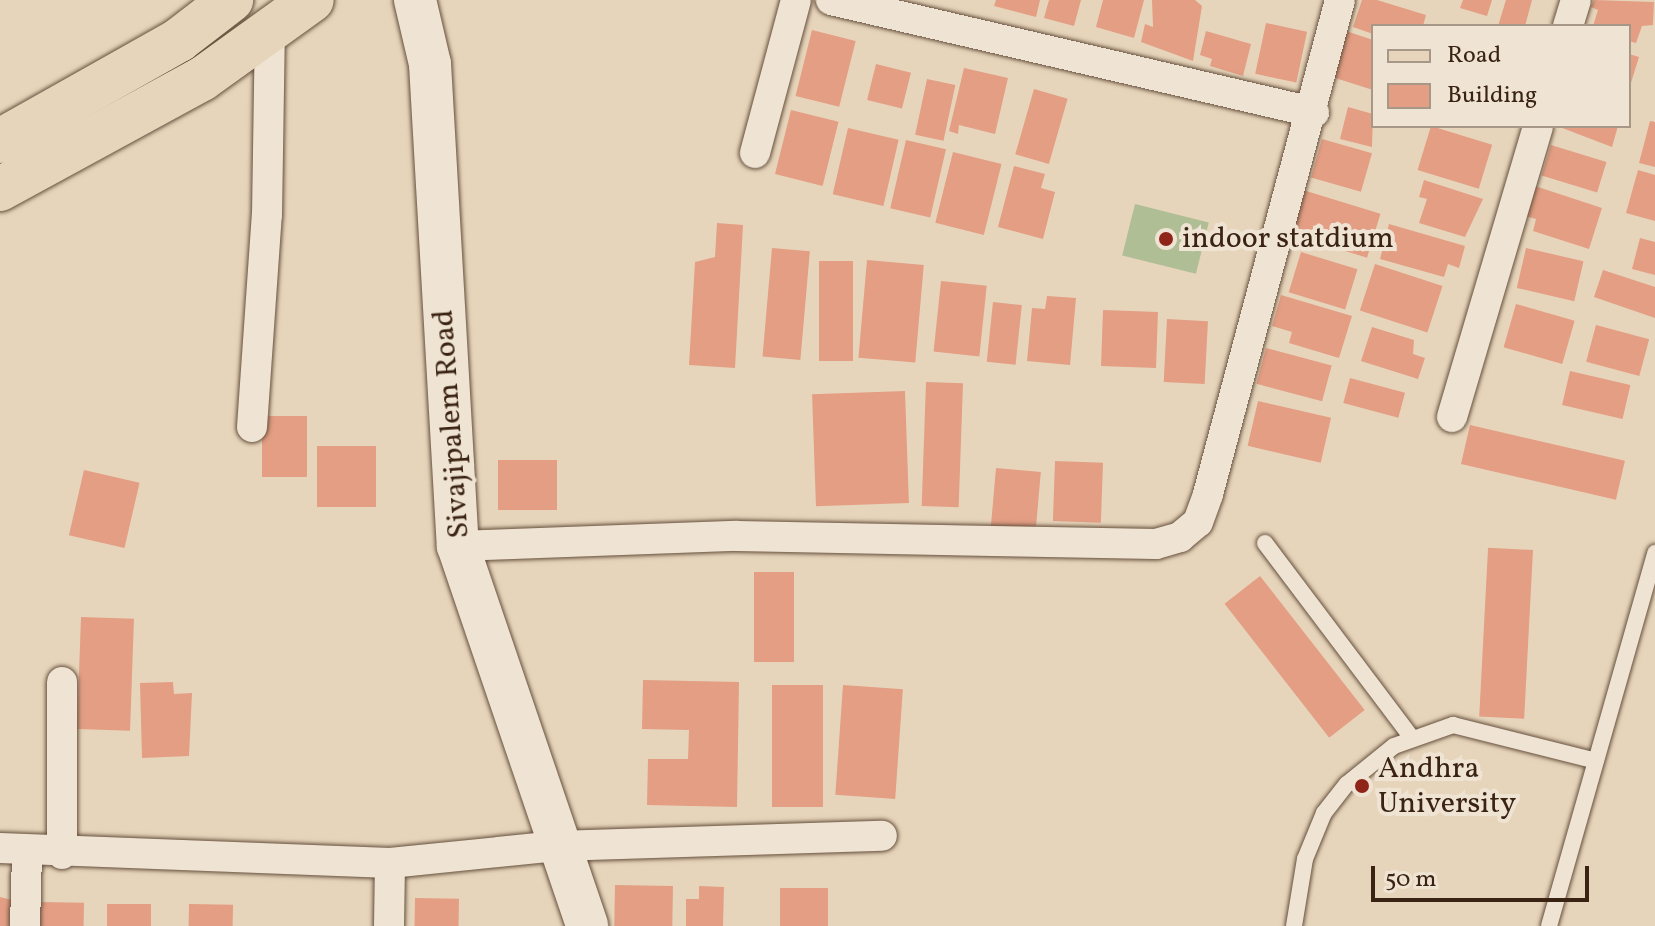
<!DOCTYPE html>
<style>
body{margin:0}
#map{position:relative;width:1655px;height:926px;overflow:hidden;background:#e7d5bb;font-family:Vollkorn,serif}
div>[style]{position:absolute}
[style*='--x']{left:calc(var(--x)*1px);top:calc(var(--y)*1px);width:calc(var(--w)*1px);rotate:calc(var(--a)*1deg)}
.green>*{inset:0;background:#afbe94;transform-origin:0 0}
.building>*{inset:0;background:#e39e84;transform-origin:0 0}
.roads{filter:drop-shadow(0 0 2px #66503d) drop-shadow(0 0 2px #66503d)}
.lane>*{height:16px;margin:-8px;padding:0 8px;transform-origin:8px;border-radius:8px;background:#efe4d3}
.street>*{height:30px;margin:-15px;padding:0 15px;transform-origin:15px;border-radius:15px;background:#efe4d3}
.secondary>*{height:42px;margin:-21px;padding:0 21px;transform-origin:21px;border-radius:21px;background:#efe4d3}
.primary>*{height:44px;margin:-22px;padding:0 22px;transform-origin:22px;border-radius:22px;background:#e7d5bb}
.dots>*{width:22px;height:22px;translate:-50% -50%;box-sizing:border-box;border:4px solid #efe4d3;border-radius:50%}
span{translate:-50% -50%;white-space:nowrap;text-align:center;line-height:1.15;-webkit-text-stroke:8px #efe4d3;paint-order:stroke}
.poi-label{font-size:30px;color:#3b2313}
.left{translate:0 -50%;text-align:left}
.street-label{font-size:30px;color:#3b2313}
.legend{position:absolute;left:1371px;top:24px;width:260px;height:104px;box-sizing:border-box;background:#efe4d3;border:2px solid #a79786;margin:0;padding:10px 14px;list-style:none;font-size:24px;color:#3b2313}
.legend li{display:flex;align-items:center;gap:16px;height:40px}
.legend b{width:40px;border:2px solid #a79786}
.scale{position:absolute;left:1371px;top:866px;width:218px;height:36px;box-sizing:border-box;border:4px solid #3b2313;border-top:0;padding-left:10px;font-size:24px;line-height:28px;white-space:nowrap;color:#3b2313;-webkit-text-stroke:6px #efe4d3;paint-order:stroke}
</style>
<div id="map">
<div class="green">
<div style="left:1135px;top:204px;width:76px;height:53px;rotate:14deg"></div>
</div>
<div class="building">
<div style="clip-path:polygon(996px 0,1040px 0,1036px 17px,994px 6px)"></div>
<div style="clip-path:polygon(1049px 0,1081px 0,1074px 26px,1044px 18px)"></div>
<div style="clip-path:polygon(1103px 0,1144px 0,1134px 38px,1096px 27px)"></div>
<div style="clip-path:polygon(1152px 0,1195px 0,1202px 6px,1193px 61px,1141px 42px,1145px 24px,1153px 27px)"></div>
<div style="clip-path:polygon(1362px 0,1377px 0,1426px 15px,1423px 26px,1373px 26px,1373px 34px,1353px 27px)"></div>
<div style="clip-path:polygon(1463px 0,1492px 0,1487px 16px,1460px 8px)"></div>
<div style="clip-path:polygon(1506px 0,1532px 0,1525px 26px,1498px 26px)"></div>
<div style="clip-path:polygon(1594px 0,1654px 2px,1653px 25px,1642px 26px,1636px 43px,1629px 41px,1629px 26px,1593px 26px,1598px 10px,1591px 7px)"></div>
<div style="left:1266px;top:23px;width:42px;height:52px;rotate:12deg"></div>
<div style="left:812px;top:30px;width:45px;height:68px;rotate:14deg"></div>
<div style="clip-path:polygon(1343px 30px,1373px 40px,1373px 90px,1329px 76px)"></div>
<div style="clip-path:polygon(1206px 31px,1251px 44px,1243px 76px,1210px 66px,1212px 59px,1200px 55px)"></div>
<div style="clip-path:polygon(1629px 54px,1639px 57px,1630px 86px,1629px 86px)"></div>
<div style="left:876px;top:64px;width:36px;height:37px;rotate:14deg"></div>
<div style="clip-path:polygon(964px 68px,1008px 78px,995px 134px,959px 125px,958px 134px,949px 131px)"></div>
<div style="left:927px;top:79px;width:29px;height:57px;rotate:12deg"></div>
<div style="left:1034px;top:89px;width:35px;height:68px;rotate:16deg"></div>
<div style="clip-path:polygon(1348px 107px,1373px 114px,1372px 147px,1340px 139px)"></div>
<div style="left:791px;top:110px;width:49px;height:66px;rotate:14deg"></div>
<div style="clip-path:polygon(1650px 121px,1655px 122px,1655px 167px,1639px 163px)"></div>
<div style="left:1431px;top:126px;width:64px;height:46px;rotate:17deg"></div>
<div style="clip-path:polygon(1557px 126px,1618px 126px,1612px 147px)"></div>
<div style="left:848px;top:128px;width:52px;height:68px;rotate:13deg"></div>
<div style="left:1322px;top:139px;width:52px;height:40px;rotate:16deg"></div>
<div style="left:906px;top:140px;width:41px;height:70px;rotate:13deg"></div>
<div style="left:1551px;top:145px;width:58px;height:32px;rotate:17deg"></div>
<div style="left:953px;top:152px;width:50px;height:73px;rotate:14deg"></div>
<div style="clip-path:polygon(1014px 166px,1045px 174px,1041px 188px,1055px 192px,1043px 239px,998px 227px)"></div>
<div style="clip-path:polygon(1638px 170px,1655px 175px,1655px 221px,1626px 213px)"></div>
<div style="clip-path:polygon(1424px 180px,1483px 199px,1465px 237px,1419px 223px,1427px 199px,1419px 197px)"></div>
<div style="clip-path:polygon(1535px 186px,1602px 208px,1589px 249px,1533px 231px,1536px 219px,1525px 216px)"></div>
<div style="left:1303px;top:190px;width:81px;height:46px;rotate:17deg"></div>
<div style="clip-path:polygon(717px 223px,743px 225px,735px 368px,689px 365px,695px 262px,715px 257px)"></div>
<div style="clip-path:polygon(1389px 224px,1465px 246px,1459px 268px,1448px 264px,1444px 277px,1380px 259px)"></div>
<div style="clip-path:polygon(1640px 238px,1655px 242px,1655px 275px,1632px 269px)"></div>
<div style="left:772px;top:248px;width:38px;height:109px;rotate:5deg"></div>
<div style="left:1526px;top:248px;width:59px;height:41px;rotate:13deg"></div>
<div style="left:1301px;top:252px;width:59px;height:42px;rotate:17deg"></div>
<div style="left:867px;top:260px;width:57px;height:98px;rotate:5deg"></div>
<div style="left:819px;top:261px;width:34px;height:100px"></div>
<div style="left:1375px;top:264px;width:71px;height:49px;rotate:18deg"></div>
<div style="clip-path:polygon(1603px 270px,1655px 287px,1655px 318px,1594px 297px)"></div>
<div style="left:941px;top:281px;width:46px;height:71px;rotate:6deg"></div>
<div style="clip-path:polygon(1281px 295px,1352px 316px,1339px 358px,1289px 343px,1292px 332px,1272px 326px)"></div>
<div style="clip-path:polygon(1047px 296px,1076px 298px,1070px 365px,1027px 361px,1032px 308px,1045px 309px)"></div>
<div style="left:993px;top:302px;width:29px;height:60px;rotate:6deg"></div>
<div style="left:1516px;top:304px;width:61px;height:45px;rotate:16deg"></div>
<div style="left:1103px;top:310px;width:55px;height:56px;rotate:2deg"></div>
<div style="left:1167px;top:319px;width:41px;height:63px;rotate:3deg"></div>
<div style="left:1596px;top:325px;width:55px;height:38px;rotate:15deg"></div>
<div style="clip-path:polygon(1372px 327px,1414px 340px,1413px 354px,1425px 358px,1418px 379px,1361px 361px)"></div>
<div style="left:1266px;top:348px;width:68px;height:37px;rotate:15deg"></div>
<div style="left:1570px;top:371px;width:62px;height:35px;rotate:13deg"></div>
<div style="left:1350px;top:378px;width:57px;height:26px;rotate:15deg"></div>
<div style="left:926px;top:382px;width:37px;height:124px;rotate:2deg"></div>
<div style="left:905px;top:391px;width:112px;height:93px;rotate:88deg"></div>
<div style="left:1258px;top:401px;width:75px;height:46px;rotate:13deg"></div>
<div style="left:262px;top:416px;width:45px;height:61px"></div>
<div style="left:1470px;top:425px;width:159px;height:40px;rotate:13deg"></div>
<div style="left:317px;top:446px;width:59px;height:61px"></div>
<div style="left:557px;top:460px;width:50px;height:59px;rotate:90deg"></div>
<div style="left:1055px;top:461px;width:48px;height:60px;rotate:2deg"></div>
<div style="left:996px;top:468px;width:45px;height:61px;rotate:5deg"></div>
<div style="left:84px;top:470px;width:57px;height:67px;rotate:13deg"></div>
<div style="left:1533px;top:550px;width:169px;height:45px;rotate:93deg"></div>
<div style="left:754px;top:572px;width:40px;height:90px"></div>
<div style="left:1260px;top:576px;width:170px;height:45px;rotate:52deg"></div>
<div style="left:81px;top:617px;width:53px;height:112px;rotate:2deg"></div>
<div style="clip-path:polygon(643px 680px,739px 682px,737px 807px,647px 805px,648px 759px,688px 759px,689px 730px,642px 729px)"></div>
<div style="clip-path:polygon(173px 682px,174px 694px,192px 693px,189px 756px,142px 758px,140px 683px)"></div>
<div style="left:772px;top:685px;width:51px;height:122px"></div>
<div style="left:843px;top:685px;width:60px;height:110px;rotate:4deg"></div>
<div style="left:615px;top:885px;width:58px;height:41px;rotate:1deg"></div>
<div style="clip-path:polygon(699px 886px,724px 887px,723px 926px,686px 926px,686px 899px,699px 899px)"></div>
<div style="left:780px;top:888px;width:48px;height:38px"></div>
<div style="clip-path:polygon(0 897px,16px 901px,9px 926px,0 926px)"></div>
<div style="left:415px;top:898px;width:44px;height:28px;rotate:1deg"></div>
<div style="left:38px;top:902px;width:46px;height:24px;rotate:1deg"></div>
<div style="left:107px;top:904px;width:44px;height:22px"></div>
<div style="left:189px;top:904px;width:44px;height:22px;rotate:1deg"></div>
</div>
<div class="roads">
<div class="lane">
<div style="--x:1265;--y:543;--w:244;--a:53"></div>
<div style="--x:1294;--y:926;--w:68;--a:-80.7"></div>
<div style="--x:1305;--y:859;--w:50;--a:-67.6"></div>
<div style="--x:1324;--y:813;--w:37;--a:-52"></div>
<div style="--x:1347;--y:784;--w:60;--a:-39"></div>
<div style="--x:1394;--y:746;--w:63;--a:-19.6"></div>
<div style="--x:1453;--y:725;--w:147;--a:14.1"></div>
<div style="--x:1549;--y:926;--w:388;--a:-74.1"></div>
</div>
<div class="street">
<div style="--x:831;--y:0;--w:496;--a:13.1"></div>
<div style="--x:1568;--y:26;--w:27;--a:-73"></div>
<div style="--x:755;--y:153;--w:158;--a:-75"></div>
<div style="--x:1452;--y:417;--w:303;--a:-73.5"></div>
<div style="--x:252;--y:427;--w:213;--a:-86"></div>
<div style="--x:267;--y:215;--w:185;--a:-89.1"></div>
<div style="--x:458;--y:546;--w:279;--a:-2.1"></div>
<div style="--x:737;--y:536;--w:419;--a:1.1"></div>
<div style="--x:1156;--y:544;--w:25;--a:-16"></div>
<div style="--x:1180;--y:537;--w:23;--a:-40"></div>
<div style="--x:1198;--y:522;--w:30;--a:-70"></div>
<div style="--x:1208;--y:494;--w:511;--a:-75.04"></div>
<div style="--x:62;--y:682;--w:172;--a:90"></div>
<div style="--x:0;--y:848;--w:390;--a:2.2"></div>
<div style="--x:390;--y:863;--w:168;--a:-5.8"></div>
<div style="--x:557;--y:846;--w:325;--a:-1.8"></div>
<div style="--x:25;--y:926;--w:73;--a:-88.4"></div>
<div style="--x:389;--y:926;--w:63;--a:-89.1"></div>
</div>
<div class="secondary">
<div style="--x:415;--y:0;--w:66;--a:76.8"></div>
<div style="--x:430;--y:64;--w:483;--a:86.7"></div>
<div style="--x:458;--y:546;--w:401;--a:71.2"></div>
</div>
<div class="primary">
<div style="--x:0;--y:141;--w:206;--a:-29.4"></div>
<div style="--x:179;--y:40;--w:66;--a:-37.6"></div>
<div style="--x:0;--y:189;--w:230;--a:-28.6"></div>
<div style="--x:202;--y:79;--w:135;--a:-35.7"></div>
</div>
</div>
<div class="dots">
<div style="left:1166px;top:239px;background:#8f2418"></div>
<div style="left:1362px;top:786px;background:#8f2418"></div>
</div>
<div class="poi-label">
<span class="left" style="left:1182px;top:239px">indoor statdium</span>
<span class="left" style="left:1378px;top:786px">Andhra<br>University</span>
</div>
<div class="street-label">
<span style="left:452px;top:424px;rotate:-94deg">Sivajipalem Road</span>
</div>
<ul class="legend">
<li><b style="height:10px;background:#e7d5bb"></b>Road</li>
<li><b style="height:22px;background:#e39e84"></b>Building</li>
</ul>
<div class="scale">50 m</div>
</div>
